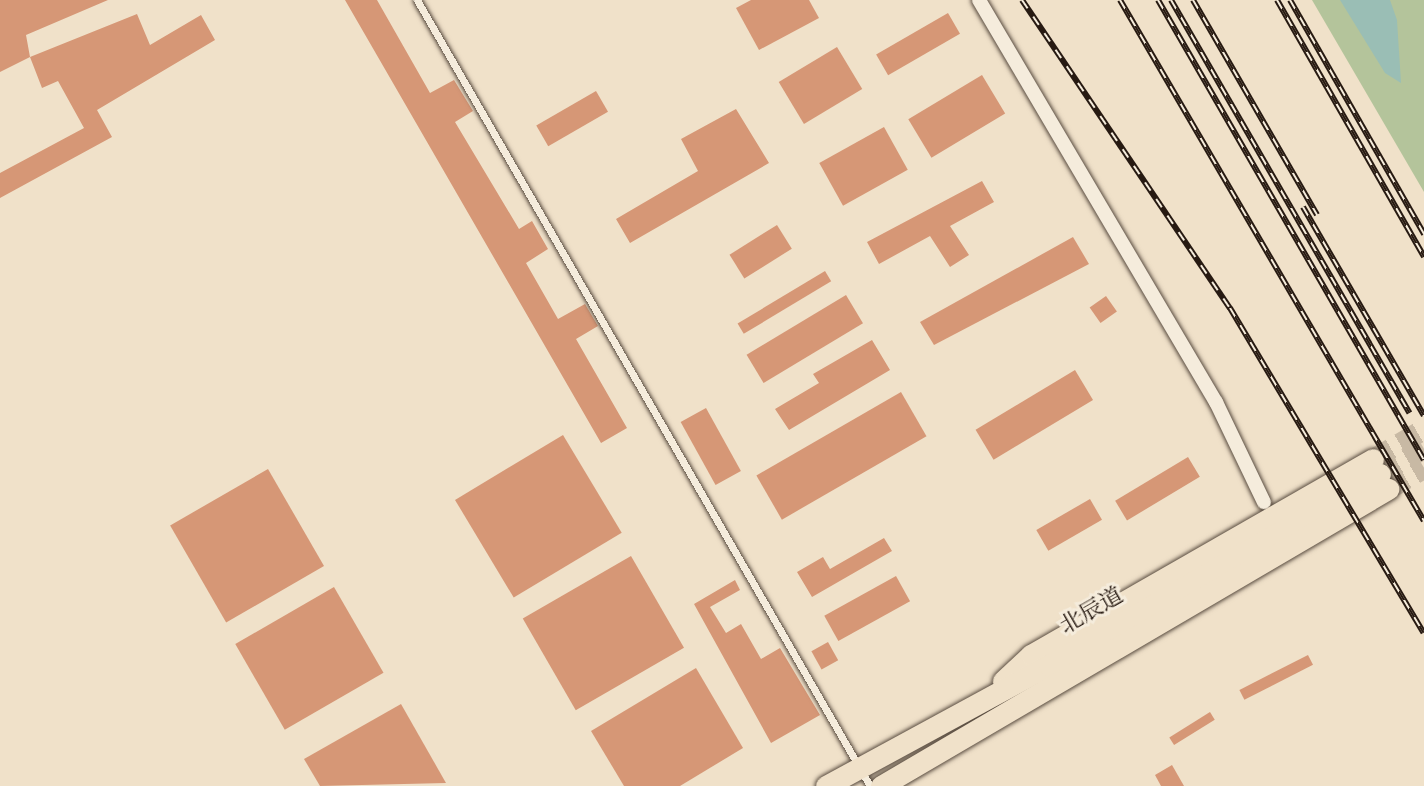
<!DOCTYPE html>
<meta charset="utf-8">
<style>
body{margin:0}
#map{position:relative;width:1424px;height:786px;overflow:hidden;background:#f0e1c9;font-family:"Gentium Book Plus","Noto Serif SC",serif}
div>[style]{position:absolute}
[style*='--x']{left:calc(var(--x)*1px);top:calc(var(--y)*1px);width:calc(var(--w)*1px);rotate:calc(var(--a)*1deg)}
.green>*{inset:0;background:#b4c49b}
.water>*{inset:0;background:#9abeb5}
.building>*{inset:0;background:#d69776;transform-origin:0 0}
.primary-tunnel>*{height:21px;margin-top:-10.5px;transform-origin:0;background:repeating-linear-gradient(90deg,#c8b9a4 0 21px,transparent 0 31px)}
.roads{filter:drop-shadow(0 0 2px #594c40) drop-shadow(0 0 2px #594c40)}
.service>*{height:7px;margin:-3.5px;padding:0 3.5px;transform-origin:3.5px;border-radius:3.5px;background:#f5ecdc}
.minor>*{height:14px;margin:-7px;padding:0 7px;transform-origin:7px;border-radius:7px;background:#f5ecdc}
.primary>*{height:21px;margin:-10.5px;padding:0 10.5px;transform-origin:10.5px;border-radius:10.5px;background:#f0e1c9}
.rail>*{height:6px;margin-top:-3px;transform-origin:0;background:repeating-linear-gradient(90deg,#f5ecdc 0 10px,#271a12 0 20px);box-sizing:border-box;border-block:2px solid #271a12}
span{translate:-50% -50%;white-space:nowrap;text-align:center;line-height:1.15;-webkit-text-stroke:6px #f5ecdc;paint-order:stroke}
.street-label{font-size:23px;color:#271a12}
</style>
<div id="map">
<div class="green">
<div style="clip-path:polygon(1312px 0,1424px 0,1424px 192px)"></div>
</div>
<div class="water">
<div style="clip-path:polygon(1340px 0,1390px 0,1397px 20px,1401px 83px,1385px 73px)"></div>
</div>
<div class="building">
<div style="clip-path:polygon(0 0,108px 0,26px 35px,30px 57px,0 72px)"></div>
<div style="clip-path:polygon(345px 0,377px 0,430px 93px,454px 80px,473px 111px,455px 122px,519px 229px,532px 221px,548px 249px,526px 263px,558px 319px,585px 304px,598px 326px,576px 339px,627px 428px,601px 443px)"></div>
<div style="clip-path:polygon(751px 0,809px 0,819px 18px,759px 50px,736px 8px)"></div>
<div style="left:948px;top:13px;width:24px;height:83px;rotate:60deg"></div>
<div style="clip-path:polygon(137px 14px,150px 45px,201px 15px,215px 40px,97px 110px,112px 137px,0 198px,0 173px,84px 128px,58px 81px,42px 88px,30px 57px)"></div>
<div style="left:837px;top:47px;width:49px;height:68px;rotate:59deg"></div>
<div style="left:982px;top:75px;width:45px;height:86px;rotate:59deg"></div>
<div style="left:596px;top:91px;width:24px;height:69px;rotate:60deg"></div>
<div style="clip-path:polygon(736px 109px,769px 163px,630px 243px,616px 219px,698px 171px,681px 139px)"></div>
<div style="left:884px;top:127px;width:49px;height:74px;rotate:61deg"></div>
<div style="clip-path:polygon(982px 181px,994px 202px,950px 226px,969px 255px,950px 267px,930px 236px,879px 264px,867px 242px)"></div>
<div style="left:777px;top:225px;width:28px;height:56px;rotate:58deg"></div>
<div style="clip-path:polygon(1073px 237px,1089px 264px,934px 345px,920px 322px)"></div>
<div style="left:825px;top:271px;width:12px;height:102px;rotate:59deg"></div>
<div style="left:846px;top:295px;width:33px;height:116px;rotate:59deg"></div>
<div style="left:1106px;top:296px;width:19px;height:20px;rotate:55deg"></div>
<div style="clip-path:polygon(872px 340px,890px 370px,789px 430px,775px 409px,819px 383px,813px 374px)"></div>
<div style="left:1075px;top:370px;width:35px;height:116px;rotate:59deg"></div>
<div style="left:901px;top:392px;width:51px;height:167px;rotate:60deg"></div>
<div style="left:706px;top:408px;width:72px;height:29px;rotate:61deg"></div>
<div style="left:563px;top:435px;width:114px;height:126px;rotate:59deg"></div>
<div style="left:1188px;top:457px;width:23px;height:85px;rotate:59deg"></div>
<div style="left:268px;top:469px;width:112px;height:113px;rotate:60deg"></div>
<div style="left:1090px;top:499px;width:24px;height:62px;rotate:60deg"></div>
<div style="clip-path:polygon(884px 538px,892px 551px,812px 597px,797px 572px,823px 557px,830px 569px)"></div>
<div style="left:631px;top:556px;width:106px;height:125px;rotate:60deg"></div>
<div style="left:896px;top:576px;width:29px;height:82px;rotate:61deg"></div>
<div style="clip-path:polygon(735px 580px,740px 590px,710px 607px,726px 633px,741px 624px,761px 659px,780px 648px,820px 715px,771px 743px,694px 604px)"></div>
<div style="left:334px;top:587px;width:99px;height:114px;rotate:60deg"></div>
<div style="left:828px;top:642px;width:21px;height:19px;rotate:61deg"></div>
<div style="left:1308px;top:655px;width:11px;height:77px;rotate:63deg"></div>
<div style="clip-path:polygon(696px 668px,743px 748px,680px 786px,624px 786px,591px 731px)"></div>
<div style="clip-path:polygon(401px 704px,446px 783px,320px 786px,304px 759px)"></div>
<div style="left:1210px;top:712px;width:9px;height:48px;rotate:58deg"></div>
<div style="clip-path:polygon(1172px 765px,1184px 786px,1161px 786px,1155px 775px)"></div>
</div>
<div class="primary-tunnel">
<div style="--x:1373;--y:459;--w:59;--a:-30.5"></div>
<div style="--x:1380;--y:474;--w:51;--a:-30.6"></div>
<div style="--x:1388;--y:489;--w:42;--a:-30.3"></div>
</div>
<div class="roads">
<div class="service">
<div style="--x:417;--y:0;--w:907;--a:60.04"></div>
</div>
<div class="minor">
<div style="--x:979;--y:0;--w:467;--a:59.5"></div>
<div style="--x:1216;--y:402;--w:111;--a:64.4"></div>
</div>
<div class="primary">
<div style="--x:1003;--y:681;--w:38;--a:-43"></div>
<div style="--x:1031;--y:655;--w:394;--a:-29.8"></div>
<div style="--x:826;--y:786;--w:254;--a:-28.5"></div>
<div style="--x:1049;--y:665;--w:382;--a:-30"></div>
<div style="--x:881;--y:786;--w:588;--a:-30.36"></div>
</div>
</div>
<div class="rail">
<div style="--x:1022;--y:0;--w:372;--a:56"></div>
<div style="--x:1230;--y:308;--w:378;--a:59.2"></div>
<div style="--x:1120;--y:0;--w:603;--a:59.74"></div>
<div style="--x:1158;--y:0;--w:531;--a:59.96"></div>
<div style="--x:1171;--y:0;--w:477;--a:60"></div>
<div style="--x:1193;--y:0;--w:248;--a:60"></div>
<div style="--x:1277;--y:0;--w:296;--a:60.2"></div>
<div style="--x:1290;--y:0;--w:270;--a:60.2"></div>
<div style="--x:1303;--y:207;--w:241;--a:59.9"></div>
</div>
<div class="street-label">
<span style="left:1091px;top:610px;rotate:-30deg">北辰道</span>
</div>
</div>
